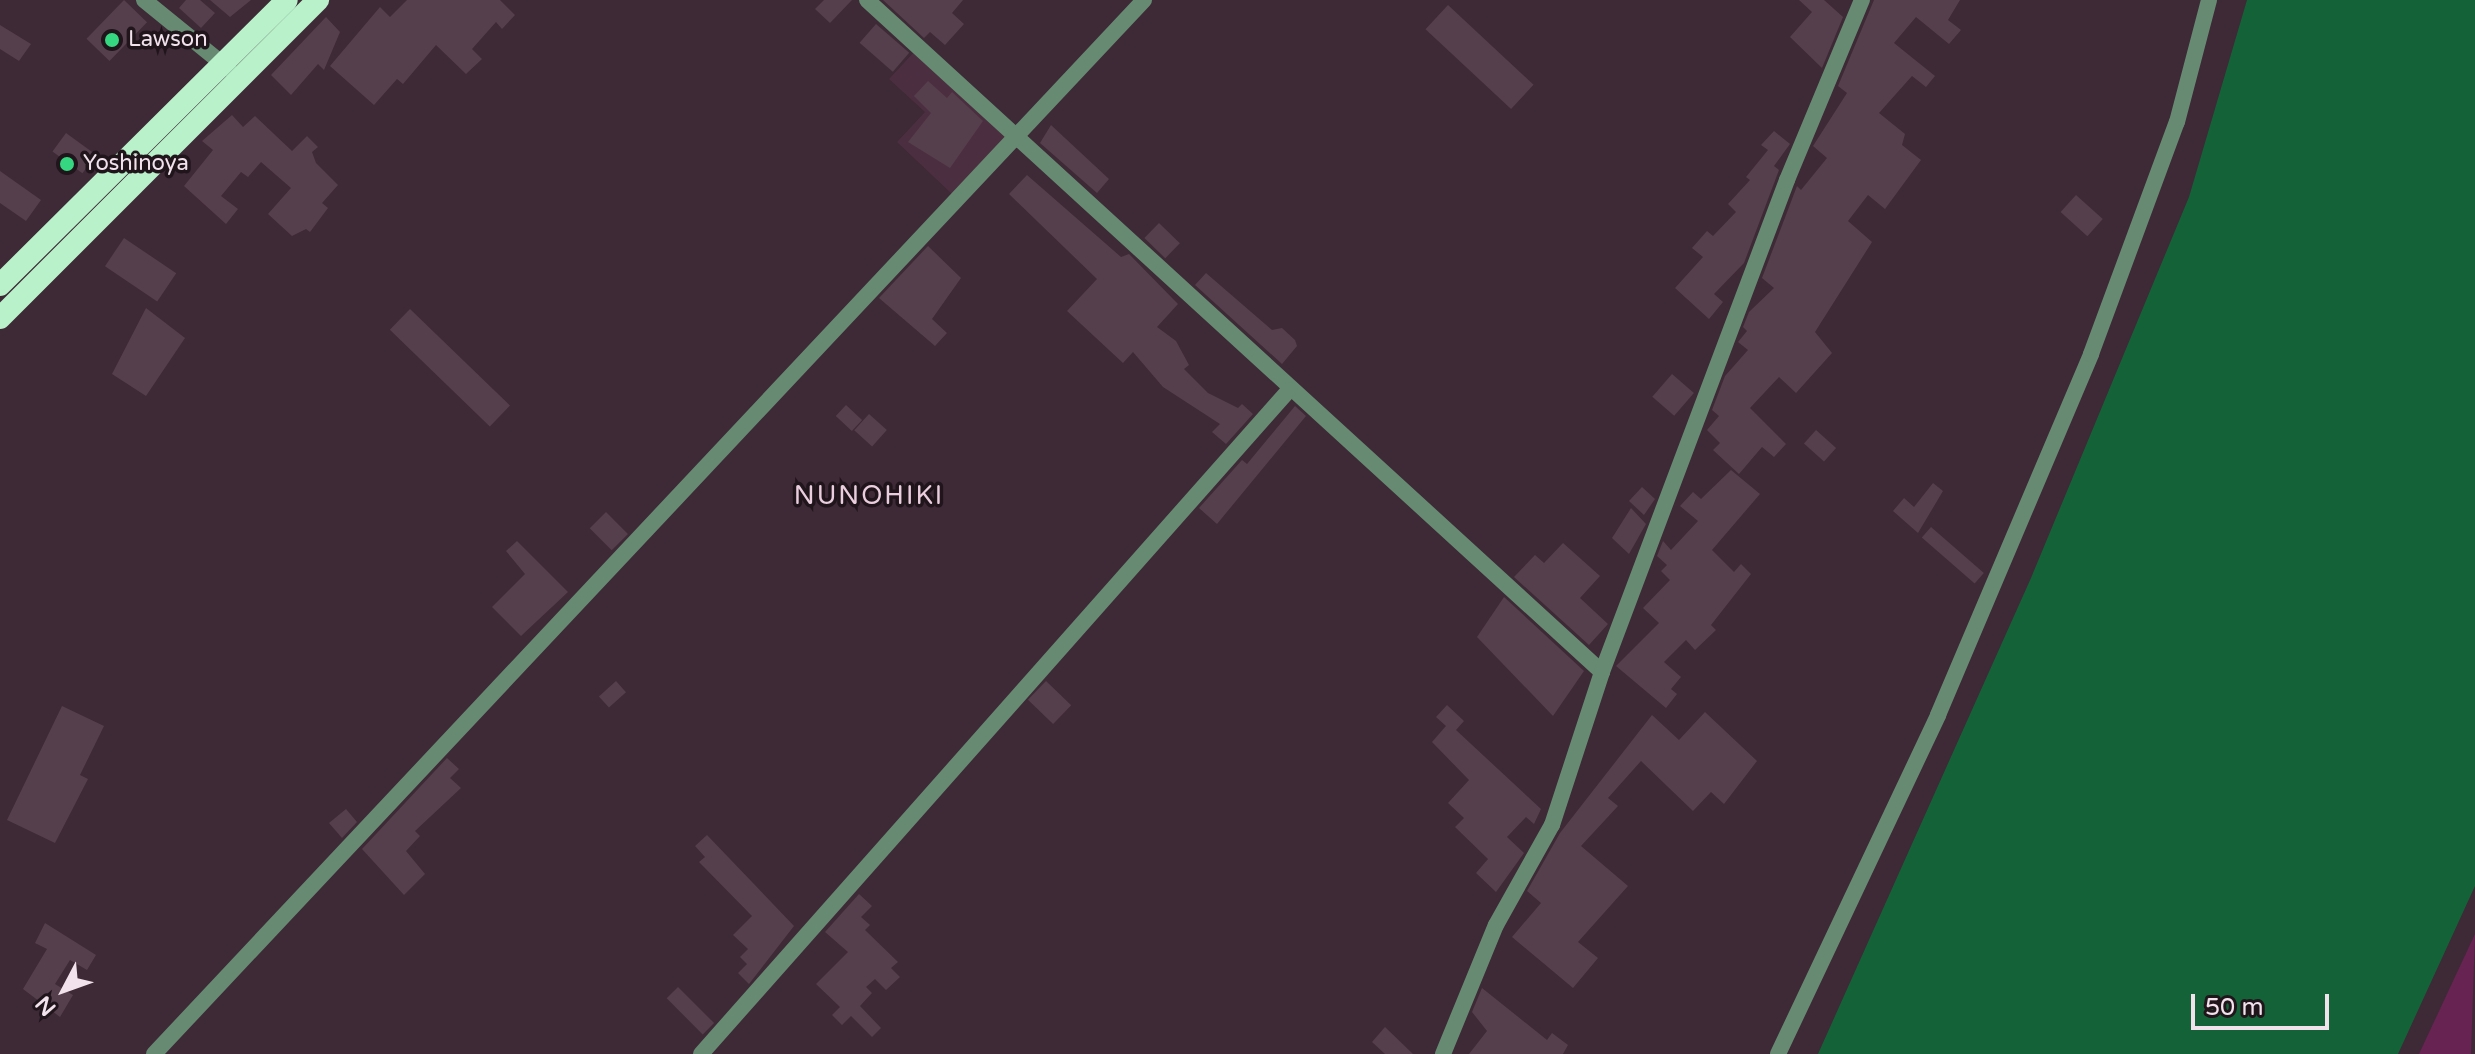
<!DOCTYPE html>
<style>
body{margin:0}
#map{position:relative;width:2475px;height:1054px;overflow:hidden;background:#3e2936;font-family:"Varela Round",sans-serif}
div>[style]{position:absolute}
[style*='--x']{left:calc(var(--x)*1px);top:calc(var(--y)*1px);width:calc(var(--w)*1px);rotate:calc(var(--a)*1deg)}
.built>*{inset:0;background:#4b2f40}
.green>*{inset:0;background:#672352}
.water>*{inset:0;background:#146338}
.building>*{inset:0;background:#563f4d;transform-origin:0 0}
.minor>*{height:16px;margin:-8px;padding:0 8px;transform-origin:8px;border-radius:8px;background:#668b72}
.tertiary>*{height:16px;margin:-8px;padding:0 8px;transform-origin:8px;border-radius:8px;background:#668b72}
.trunk>*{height:22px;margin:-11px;padding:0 11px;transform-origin:11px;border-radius:11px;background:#b8f1ca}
.dots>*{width:22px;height:22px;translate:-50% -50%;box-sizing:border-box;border:4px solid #1f151b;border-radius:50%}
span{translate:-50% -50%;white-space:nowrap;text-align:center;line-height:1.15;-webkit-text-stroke:7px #1f151b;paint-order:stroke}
.poi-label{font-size:22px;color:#f1e2eb}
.left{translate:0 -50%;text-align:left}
.quarter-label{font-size:26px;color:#eacede;letter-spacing:2px}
.north{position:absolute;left:24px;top:950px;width:80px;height:80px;-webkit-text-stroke:6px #1f151b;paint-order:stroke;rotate:229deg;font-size:22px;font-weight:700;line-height:32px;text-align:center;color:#f1e2eb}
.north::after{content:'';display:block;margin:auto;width:28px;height:36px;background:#f1e2eb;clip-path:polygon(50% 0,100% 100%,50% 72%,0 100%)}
.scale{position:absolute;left:2191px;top:994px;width:138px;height:36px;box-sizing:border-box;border:4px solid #f1e2eb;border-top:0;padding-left:10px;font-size:24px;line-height:28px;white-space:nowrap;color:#f1e2eb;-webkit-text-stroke:6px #1f151b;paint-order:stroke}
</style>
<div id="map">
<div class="built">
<div style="clip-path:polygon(917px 49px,1008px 135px,952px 194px,897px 142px,925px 112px,889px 79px)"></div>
</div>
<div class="green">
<div style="clip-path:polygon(2475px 934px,2471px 1054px,2419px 1054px)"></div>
</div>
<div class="water">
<div style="clip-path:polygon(2247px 0,2475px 0,2475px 886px,2398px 1054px,1818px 1054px,2031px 578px,2189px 197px)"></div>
</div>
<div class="building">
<div style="left:124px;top:0;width:32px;height:54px;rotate:44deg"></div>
<div style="clip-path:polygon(186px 0,200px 0,215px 13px,201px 28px,179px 8px)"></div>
<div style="clip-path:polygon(210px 0,251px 0,230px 17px)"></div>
<div style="clip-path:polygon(407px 0,500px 0,515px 15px,502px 29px,496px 22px,472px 49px,482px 59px,466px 74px,436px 45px,403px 84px,397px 79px,374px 105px,330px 66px,380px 7px,390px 17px)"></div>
<div style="clip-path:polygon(824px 0,852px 0,830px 23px,815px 9px)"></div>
<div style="clip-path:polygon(883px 0,963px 0,952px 13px,964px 24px,945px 45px,930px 32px,924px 38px)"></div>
<div style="clip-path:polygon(1799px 0,1824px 0,1843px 17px,1822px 68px,1790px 37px,1812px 12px)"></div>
<div style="clip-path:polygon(1874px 0,1960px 0,1948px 20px,1961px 30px,1949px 44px,1916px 17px,1894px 43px,1935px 76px,1926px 87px,1912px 76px,1879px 113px,1905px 134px,1902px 145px,1921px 160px,1885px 209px,1868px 195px,1848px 221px,1872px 242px,1815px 332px,1832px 353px,1796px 393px,1779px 377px,1750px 408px,1786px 444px,1774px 457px,1762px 447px,1739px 474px,1713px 450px,1720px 443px,1707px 430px,1719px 416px,1712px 410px,1725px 376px,1748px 350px,1738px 342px,1747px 331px,1743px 327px,1749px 312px,1774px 288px,1762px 278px,1797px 186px,1801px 190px,1827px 158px,1813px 146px,1847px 93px,1838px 86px)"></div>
<div style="left:1448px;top:5px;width:117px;height:33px;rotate:43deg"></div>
<div style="clip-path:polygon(326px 17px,340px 32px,324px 70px,318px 64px,291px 95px,271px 75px)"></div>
<div style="left:876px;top:24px;width:44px;height:25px;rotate:41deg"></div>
<div style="clip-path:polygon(0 25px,31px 44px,19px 61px,0 49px)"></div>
<div style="clip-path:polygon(928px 81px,947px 98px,952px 92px,983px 121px,950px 168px,908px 142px,931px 113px,914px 96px)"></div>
<div style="clip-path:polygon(232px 115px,243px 127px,255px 116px,292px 151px,307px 136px,318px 147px,312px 152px,316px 163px,338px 185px,322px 203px,328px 208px,310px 232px,306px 229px,292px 236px,268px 214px,291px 188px,261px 162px,248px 177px,241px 172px,221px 196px,238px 209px,226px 224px,184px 186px,213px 150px,202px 141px)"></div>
<div style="clip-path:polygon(1051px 125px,1109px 179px,1097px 193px,1040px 143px)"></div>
<div style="clip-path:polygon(1774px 131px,1790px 144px,1774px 166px,1779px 170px,1744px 263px,1714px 294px,1723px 302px,1709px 319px,1675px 288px,1703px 257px,1692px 248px,1707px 231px,1713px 236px,1736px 212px,1728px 204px,1750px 180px,1746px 177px,1768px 150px,1761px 145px)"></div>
<div style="left:66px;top:133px;width:37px;height:23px;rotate:36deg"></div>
<div style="clip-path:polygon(0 171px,41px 200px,26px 221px,0 203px)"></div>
<div style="clip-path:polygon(1027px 175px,1121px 257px,1129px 254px,1178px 304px,1157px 327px,1176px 341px,1189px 365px,1184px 369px,1208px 393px,1238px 408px,1242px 404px,1253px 414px,1226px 444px,1212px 432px,1220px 424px,1163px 387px,1133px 352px,1123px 363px,1067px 311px,1097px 279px,1009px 194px)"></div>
<div style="left:2076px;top:195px;width:36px;height:23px;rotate:42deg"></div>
<div style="left:1159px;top:223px;width:29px;height:21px;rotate:44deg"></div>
<div style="left:124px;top:238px;width:63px;height:34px;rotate:34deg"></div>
<div style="clip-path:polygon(928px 246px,961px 278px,932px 319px,947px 333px,935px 346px,879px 298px)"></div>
<div style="clip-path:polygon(1206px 273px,1272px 330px,1282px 328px,1295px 340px,1297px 346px,1282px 364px,1195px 285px)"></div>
<div style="clip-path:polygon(146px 308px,185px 338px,146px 396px,112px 374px)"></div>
<div style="left:410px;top:309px;width:139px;height:29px;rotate:44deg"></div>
<div style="left:1672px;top:374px;width:29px;height:30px;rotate:41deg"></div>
<div style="left:846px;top:405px;width:22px;height:15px;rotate:43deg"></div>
<div style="clip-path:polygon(1295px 406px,1306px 416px,1217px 524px,1199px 508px,1242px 460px,1247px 464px)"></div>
<div style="left:869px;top:414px;width:24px;height:22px;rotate:42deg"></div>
<div style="left:1816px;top:430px;width:27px;height:18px;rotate:42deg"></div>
<div style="clip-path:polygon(1731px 470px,1760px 494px,1712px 550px,1734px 572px,1741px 564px,1751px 574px,1711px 625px,1716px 630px,1695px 650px,1686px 640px,1664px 662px,1681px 677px,1671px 689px,1677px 694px,1666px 708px,1616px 666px,1659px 623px,1643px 608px,1670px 580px,1661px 571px,1667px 565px,1657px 556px,1663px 541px,1671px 550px,1698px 521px,1680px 506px,1693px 492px,1701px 499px)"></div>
<div style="clip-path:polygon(1933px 483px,1943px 491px,1918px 533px,1893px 511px,1904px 498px,1914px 507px)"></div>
<div style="clip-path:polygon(1642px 487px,1655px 499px,1644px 515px,1629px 501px)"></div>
<div style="clip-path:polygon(1631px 508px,1646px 524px,1629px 554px,1612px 538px)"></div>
<div style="left:606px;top:512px;width:31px;height:23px;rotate:45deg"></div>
<div style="left:1931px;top:527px;width:70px;height:14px;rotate:41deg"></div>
<div style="clip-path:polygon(517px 541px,568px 592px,521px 636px,492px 607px,525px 574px,506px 551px)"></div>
<div style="clip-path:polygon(1563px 543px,1600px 576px,1580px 598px,1608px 624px,1589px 645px,1514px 577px,1535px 555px,1544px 563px)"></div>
<div style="clip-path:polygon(1504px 597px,1584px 671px,1553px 716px,1477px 637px)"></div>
<div style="left:616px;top:681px;width:15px;height:23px;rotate:48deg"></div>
<div style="left:1046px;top:681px;width:35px;height:26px;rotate:44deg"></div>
<div style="clip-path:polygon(1447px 705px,1464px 721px,1456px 730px,1541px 809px,1534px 824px,1526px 817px,1507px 837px,1524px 853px,1496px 892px,1476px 873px,1488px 859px,1455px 827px,1464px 818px,1448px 803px,1469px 780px,1432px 742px,1446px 726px,1436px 717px)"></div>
<div style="clip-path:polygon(62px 706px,104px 726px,80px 775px,88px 779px,55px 843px,7px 820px)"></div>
<div style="clip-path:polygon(1705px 712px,1757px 761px,1724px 804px,1711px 792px,1693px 811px,1641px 761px,1608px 798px,1618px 806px,1581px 846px,1628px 886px,1578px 942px,1598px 958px,1573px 988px,1512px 937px,1541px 903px,1527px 891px,1560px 833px,1652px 715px,1679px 740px)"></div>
<div style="clip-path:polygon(447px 758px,459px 769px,450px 778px,461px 788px,415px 831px,420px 836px,406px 851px,425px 874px,404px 895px,362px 849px)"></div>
<div style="clip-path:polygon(346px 809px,357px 822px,342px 838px,329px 823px)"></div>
<div style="clip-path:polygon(707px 835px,794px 926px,749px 984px,738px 973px,747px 964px,740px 957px,748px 949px,733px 935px,752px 916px,699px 862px,705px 857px,695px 846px)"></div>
<div style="clip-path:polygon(859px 894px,872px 906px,861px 917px,870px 925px,865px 930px,898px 962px,891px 968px,900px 977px,886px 990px,875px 979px,866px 987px,872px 993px,860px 1006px,881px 1028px,872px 1037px,851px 1016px,842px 1025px,832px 1015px,840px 1007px,816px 984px,848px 952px,825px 932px)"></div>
<div style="clip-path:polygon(45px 923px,96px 955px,87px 970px,70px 960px,55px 984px,73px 995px,60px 1017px,23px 989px,47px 949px,35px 943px)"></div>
<div style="left:678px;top:987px;width:51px;height:16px;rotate:45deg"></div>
<div style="clip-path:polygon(1482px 988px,1547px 1040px,1552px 1033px,1568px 1045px,1563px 1054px,1469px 1054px,1487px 1031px,1472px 1012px)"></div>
<div style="clip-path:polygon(1385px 1027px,1413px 1054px,1385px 1054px,1372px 1042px)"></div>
</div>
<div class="minor">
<div style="--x:144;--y:0;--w:109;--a:39.1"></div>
<div style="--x:867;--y:0;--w:996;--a:42.44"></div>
<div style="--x:154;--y:1054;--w:1446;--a:-46.79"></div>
<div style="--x:701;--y:1054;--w:887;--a:-48.47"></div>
<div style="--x:1443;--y:1054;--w:139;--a:-67.7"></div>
<div style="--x:1496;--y:925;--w:115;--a:-60.8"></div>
<div style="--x:1552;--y:825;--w:161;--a:-71.9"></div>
<div style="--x:1602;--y:672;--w:526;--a:-69.39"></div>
<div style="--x:1787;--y:180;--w:195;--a:-67.4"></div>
</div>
<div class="tertiary">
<div style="--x:1778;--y:1054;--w:375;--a:-64.7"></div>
<div style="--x:1938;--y:715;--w:392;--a:-67"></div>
<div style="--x:2091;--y:354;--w:247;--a:-69.7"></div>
<div style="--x:2177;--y:122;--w:126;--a:-75.3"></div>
</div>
<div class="trunk">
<div style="--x:0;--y:285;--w:404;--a:-44.8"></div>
<div style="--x:0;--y:318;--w:450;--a:-45"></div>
</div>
<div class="dots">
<div style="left:112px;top:40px;background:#35d881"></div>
<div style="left:67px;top:164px;background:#35d881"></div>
</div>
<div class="poi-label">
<span class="left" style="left:128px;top:40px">Lawson</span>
<span class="left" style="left:83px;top:164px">Yoshinoya</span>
</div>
<div class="quarter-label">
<span style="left:869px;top:496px">NUNOHIKI</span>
</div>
<div class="north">N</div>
<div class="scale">50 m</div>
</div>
